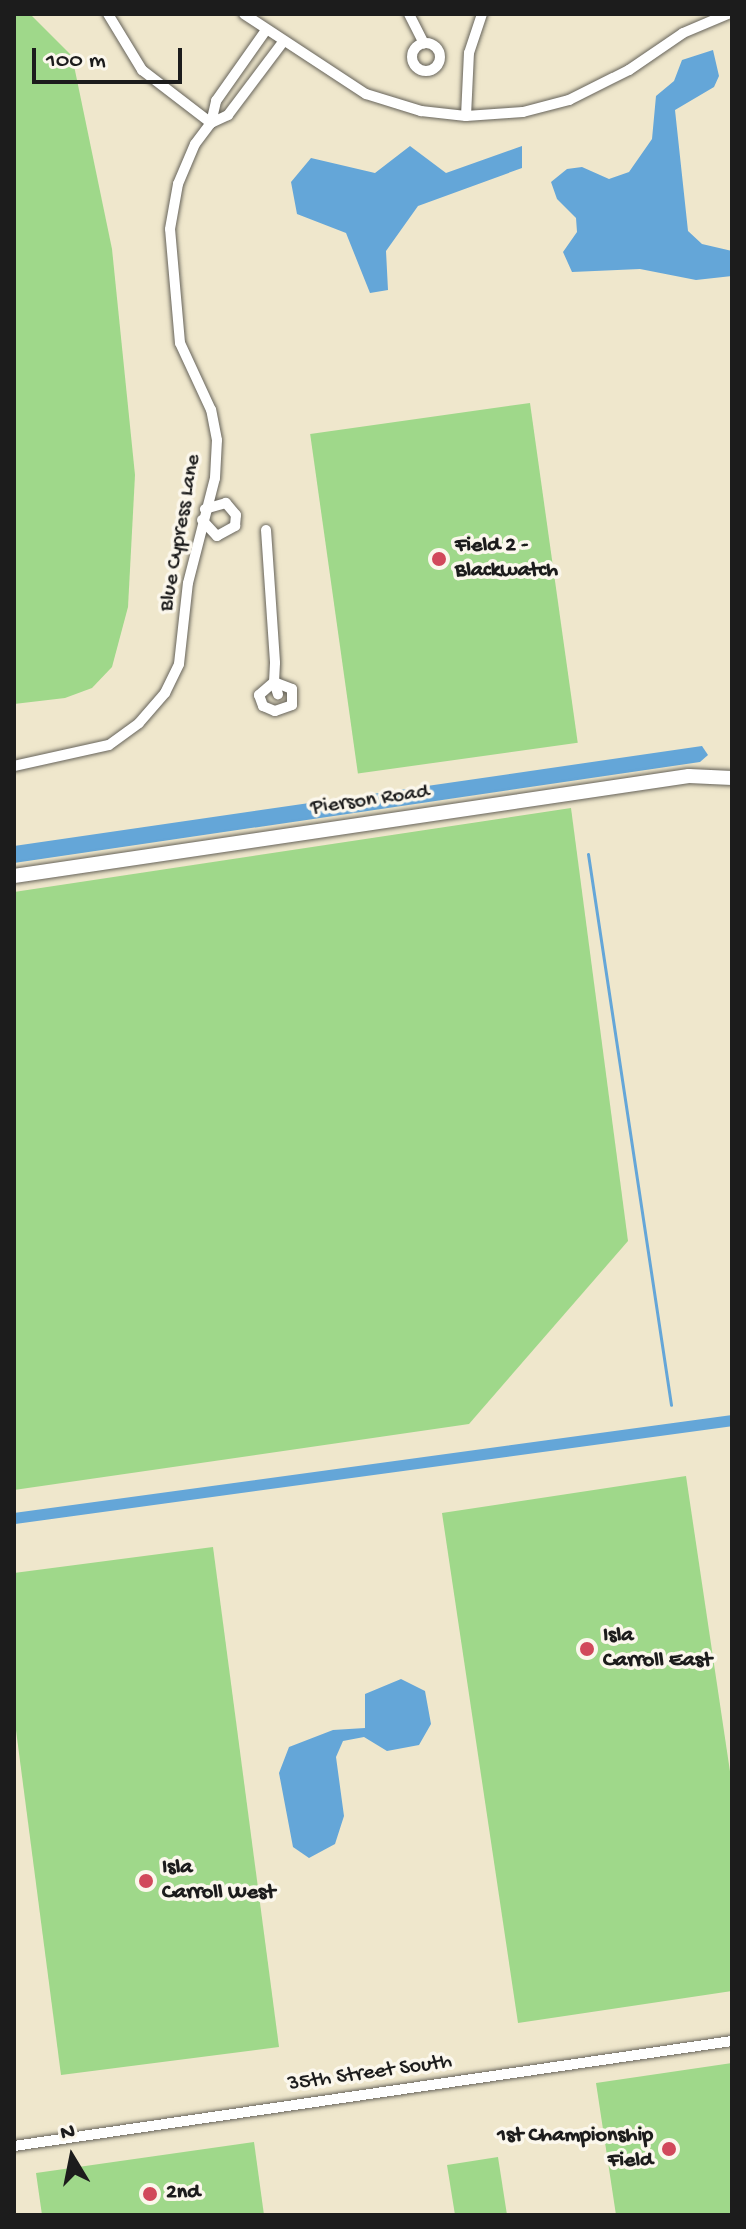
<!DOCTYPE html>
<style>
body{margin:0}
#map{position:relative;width:746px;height:2229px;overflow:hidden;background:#efe7cc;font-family:"Gochi Hand",sans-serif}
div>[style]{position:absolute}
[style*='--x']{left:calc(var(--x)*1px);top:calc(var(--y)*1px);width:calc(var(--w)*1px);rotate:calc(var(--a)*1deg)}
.green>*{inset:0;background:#9fd88a;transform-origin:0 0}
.water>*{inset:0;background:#64a6d8}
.stream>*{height:3px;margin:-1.5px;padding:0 1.5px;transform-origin:1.5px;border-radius:1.5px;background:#64a6d8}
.canal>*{height:11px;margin:-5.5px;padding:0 5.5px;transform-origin:5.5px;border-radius:5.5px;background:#64a6d8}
.roads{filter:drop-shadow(0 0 2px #66635a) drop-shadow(0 0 2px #66635a)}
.minor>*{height:10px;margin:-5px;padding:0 5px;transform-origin:5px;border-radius:5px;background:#fff}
.minor>.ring{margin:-5px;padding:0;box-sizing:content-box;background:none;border:10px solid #fff;border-radius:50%}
.tertiary>*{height:14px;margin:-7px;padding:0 7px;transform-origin:7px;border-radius:7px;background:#fff}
.dots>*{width:22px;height:22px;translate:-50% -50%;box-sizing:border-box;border:4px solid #fbf7ec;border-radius:50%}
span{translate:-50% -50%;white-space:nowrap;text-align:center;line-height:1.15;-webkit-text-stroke:7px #fbf7ec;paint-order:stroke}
.street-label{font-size:22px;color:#1c1c1c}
.poi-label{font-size:22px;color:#1c1c1c;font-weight:700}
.left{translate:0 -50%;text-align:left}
.right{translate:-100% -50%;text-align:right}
.frame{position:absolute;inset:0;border:16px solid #1c1c1c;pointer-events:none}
.north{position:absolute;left:32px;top:2117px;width:80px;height:80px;-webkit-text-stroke:6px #fbf7ec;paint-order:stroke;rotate:350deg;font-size:22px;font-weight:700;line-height:32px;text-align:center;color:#1c1c1c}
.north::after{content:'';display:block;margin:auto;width:28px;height:36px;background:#1c1c1c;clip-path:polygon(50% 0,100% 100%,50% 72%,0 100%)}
.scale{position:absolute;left:32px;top:48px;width:150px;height:36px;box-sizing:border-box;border:4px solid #1c1c1c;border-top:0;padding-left:10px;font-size:24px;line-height:28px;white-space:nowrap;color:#1c1c1c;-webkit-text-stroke:6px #fbf7ec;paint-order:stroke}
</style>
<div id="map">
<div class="green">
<div style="clip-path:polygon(14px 14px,30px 14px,72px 56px,112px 249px,135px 475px,128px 607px,112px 667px,92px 688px,65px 698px,14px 704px)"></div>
<div style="left:530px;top:403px;width:343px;height:222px;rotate:82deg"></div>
<div style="clip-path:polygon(571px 808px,628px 1241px,469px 1424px,14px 1490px,14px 892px)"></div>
<div style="clip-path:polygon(686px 1476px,732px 1785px,732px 1991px,518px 2023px,442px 1513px)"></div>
<div style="clip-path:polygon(213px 1547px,279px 2047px,61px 2075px,14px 1715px,14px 1573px)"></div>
<div style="clip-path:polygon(732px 2063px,732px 2215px,616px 2215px,596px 2083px)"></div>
<div style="clip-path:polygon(254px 2142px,264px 2215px,42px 2215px,36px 2173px)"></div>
<div style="clip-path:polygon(498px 2157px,507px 2215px,455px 2215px,447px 2165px)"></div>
</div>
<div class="water">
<div style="clip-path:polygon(713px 50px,719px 76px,714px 87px,675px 110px,688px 231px,702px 244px,732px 251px,732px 276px,696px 280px,640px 269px,572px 272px,563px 252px,577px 232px,576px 218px,557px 199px,551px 182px,567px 169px,582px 167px,609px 179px,629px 172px,652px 139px,656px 96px,674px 81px,682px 60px)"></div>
<div style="clip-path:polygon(410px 146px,446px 173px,522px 146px,522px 168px,418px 206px,386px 251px,388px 290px,370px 293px,346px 233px,297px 214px,291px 182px,311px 158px,375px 173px)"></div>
<div style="clip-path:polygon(702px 746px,708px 755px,700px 762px,14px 863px,14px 846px)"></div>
<div style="clip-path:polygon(401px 1679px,425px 1691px,431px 1724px,419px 1745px,387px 1751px,364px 1737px,343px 1741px,336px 1757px,344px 1816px,335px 1844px,309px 1858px,293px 1847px,279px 1773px,289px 1747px,333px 1730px,365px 1728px,365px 1694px)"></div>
</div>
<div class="stream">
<div style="--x:588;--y:854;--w:557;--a:81.43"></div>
</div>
<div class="canal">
<div style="--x:14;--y:1518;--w:725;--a:-7.77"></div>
</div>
<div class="roads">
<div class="minor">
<div style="--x:108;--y:14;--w:66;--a:58.7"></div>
<div style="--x:142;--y:70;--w:87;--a:37.5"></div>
<div style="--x:244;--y:14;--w:146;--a:33.3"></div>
<div style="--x:366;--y:94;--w:58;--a:17.2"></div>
<div style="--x:421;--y:111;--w:45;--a:6.3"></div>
<div style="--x:466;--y:116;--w:57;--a:-4"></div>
<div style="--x:523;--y:112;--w:48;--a:-14.6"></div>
<div style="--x:569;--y:100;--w:67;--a:-26.6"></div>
<div style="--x:629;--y:70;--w:65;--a:-34.4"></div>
<div style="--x:683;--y:33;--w:49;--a:-22.9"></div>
<div style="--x:409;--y:14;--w:33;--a:63"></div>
<div class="ring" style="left:412px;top:43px;width:18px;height:18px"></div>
<div style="--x:466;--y:116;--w:63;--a:-87.3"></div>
<div style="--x:469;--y:53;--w:41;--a:-71.6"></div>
<div style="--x:211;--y:123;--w:23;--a:-77"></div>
<div style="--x:216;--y:101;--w:87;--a:-54.8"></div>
<div style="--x:202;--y:520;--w:22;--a:47"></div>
<div style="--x:217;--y:536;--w:21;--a:-29"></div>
<div style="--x:235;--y:526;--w:11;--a:-85"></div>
<div style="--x:236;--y:515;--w:16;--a:-130"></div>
<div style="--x:226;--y:503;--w:22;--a:164"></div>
<div style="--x:266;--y:530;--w:133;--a:86.1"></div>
<div style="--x:275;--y:663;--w:19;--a:93"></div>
<div style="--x:274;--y:682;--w:20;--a:139"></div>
<div style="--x:259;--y:695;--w:12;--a:70"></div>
<div style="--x:263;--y:706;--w:13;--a:23"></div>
<div style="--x:275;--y:711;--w:18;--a:-19"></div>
<div style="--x:292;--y:705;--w:16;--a:-90"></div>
<div style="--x:292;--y:689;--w:19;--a:-159"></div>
<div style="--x:274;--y:682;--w:13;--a:72"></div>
<div style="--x:14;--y:766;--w:97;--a:-12.5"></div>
<div style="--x:109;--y:745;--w:37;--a:-36"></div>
<div style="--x:139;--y:723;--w:40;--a:-49"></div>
<div style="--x:165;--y:693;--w:32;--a:-64"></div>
<div style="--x:179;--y:664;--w:81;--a:-83.7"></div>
<div style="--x:188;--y:583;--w:108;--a:-75.6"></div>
<div style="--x:215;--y:478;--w:38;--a:-87"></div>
<div style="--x:217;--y:440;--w:31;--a:-101"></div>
<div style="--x:211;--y:410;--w:74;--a:-114.8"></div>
<div style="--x:180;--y:343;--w:114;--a:-95"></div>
<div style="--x:170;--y:229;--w:46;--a:-79.9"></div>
<div style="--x:178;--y:184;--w:43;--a:-67"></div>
<div style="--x:195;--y:144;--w:26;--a:-53"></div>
<div style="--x:211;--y:123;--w:19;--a:-25"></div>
<div style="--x:228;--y:115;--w:91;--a:-53"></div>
<div style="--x:14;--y:2146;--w:726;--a:-8.32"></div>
</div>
<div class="tertiary">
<div style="--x:14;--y:876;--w:682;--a:-8.43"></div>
<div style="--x:689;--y:776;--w:43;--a:2.7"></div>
</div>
</div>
<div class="dots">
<div style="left:439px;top:559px;background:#d1495b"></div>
<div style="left:587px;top:1649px;background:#d1495b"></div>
<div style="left:146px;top:1881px;background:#d1495b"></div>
<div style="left:669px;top:2149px;background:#d1495b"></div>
<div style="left:150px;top:2194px;background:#d1495b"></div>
</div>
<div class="street-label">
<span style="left:181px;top:533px;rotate:-80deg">Blue Cypress Lane</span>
<span style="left:370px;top:801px;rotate:-8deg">Pierson Road</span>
<span style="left:370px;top:2074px;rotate:-8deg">35th Street South</span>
</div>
<div class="poi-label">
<span class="left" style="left:455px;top:559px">Field 2 -<br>Blackwatch</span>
<span class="left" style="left:603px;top:1649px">Isla<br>Carroll East</span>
<span class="left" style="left:162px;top:1881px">Isla<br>Carroll West</span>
<span class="right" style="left:653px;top:2149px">1st Championship<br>Field</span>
<span class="left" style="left:166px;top:2194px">2nd</span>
</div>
<div class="frame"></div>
<div class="north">N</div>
<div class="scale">100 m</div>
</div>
